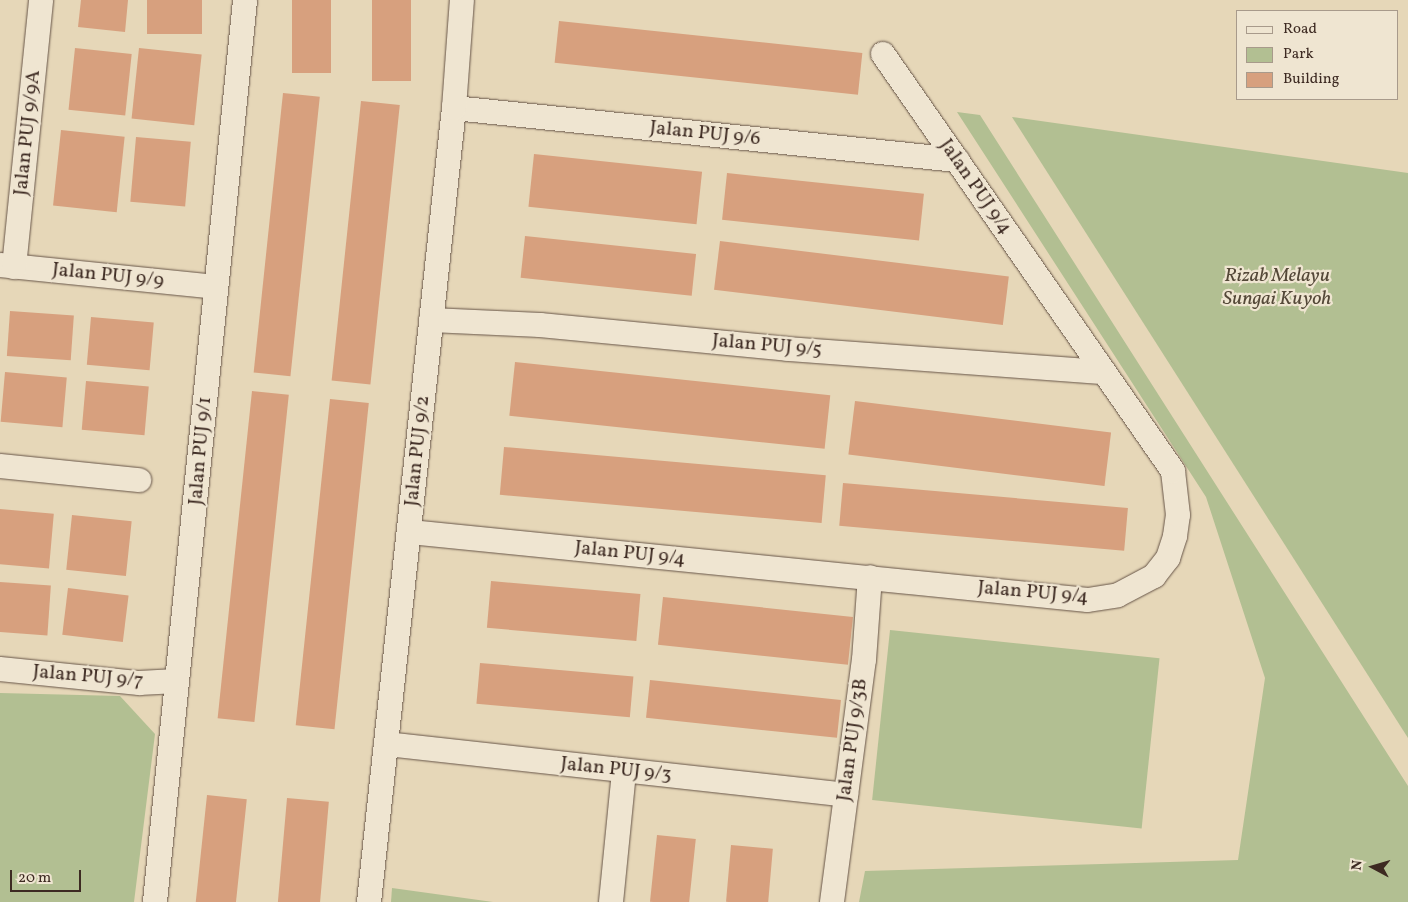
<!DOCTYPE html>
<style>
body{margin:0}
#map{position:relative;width:1408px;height:902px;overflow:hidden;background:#e6d7b8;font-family:Vollkorn,serif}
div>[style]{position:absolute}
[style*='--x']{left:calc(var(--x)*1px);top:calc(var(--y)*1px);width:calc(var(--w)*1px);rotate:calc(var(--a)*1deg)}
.green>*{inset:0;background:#b2bf92;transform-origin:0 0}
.building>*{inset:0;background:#d7a07e;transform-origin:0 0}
.roads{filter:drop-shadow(0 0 1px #675548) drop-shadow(0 0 1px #675548)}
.minor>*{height:24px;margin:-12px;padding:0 12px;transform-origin:12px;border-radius:12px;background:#efe5d1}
span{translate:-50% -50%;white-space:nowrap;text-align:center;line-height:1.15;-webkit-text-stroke:4.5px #efe5d1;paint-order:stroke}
.street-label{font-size:20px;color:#3d2a22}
.park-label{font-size:20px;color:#544838;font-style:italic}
.legend{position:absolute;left:1236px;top:10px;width:162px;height:90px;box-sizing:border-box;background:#efe5d1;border:1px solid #a89a8b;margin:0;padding:6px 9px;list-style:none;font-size:15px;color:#3d2a22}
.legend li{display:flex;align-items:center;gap:10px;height:25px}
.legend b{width:25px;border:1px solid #a89a8b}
.north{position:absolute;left:1348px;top:842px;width:50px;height:50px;-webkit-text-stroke:4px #efe5d1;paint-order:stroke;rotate:276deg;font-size:14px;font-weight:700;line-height:20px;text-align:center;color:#3d2a22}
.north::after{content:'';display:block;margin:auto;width:18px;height:22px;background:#3d2a22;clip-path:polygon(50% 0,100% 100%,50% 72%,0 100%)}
.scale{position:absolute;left:10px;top:870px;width:71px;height:22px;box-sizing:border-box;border:2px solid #3d2a22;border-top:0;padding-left:6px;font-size:15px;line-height:18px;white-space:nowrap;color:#3d2a22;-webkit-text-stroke:4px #efe5d1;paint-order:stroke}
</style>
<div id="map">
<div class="green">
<div style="clip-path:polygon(957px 112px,980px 115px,1408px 786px,1408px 902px,859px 902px,865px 871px,1238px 860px,1265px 678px,1206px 497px)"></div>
<div style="clip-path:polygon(1012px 117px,1408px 173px,1408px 738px)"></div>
<div style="left:890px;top:630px;width:271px;height:171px;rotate:6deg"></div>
<div style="clip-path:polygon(0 693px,120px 696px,155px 734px,134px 902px,0 902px)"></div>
<div style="clip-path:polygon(392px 888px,493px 902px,391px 902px)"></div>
</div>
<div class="building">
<div style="clip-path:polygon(81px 0,128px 0,125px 32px,78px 27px)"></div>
<div style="left:147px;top:0;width:55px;height:34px"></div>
<div style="left:292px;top:0;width:39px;height:73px"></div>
<div style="left:372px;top:0;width:39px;height:81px"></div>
<div style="left:559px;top:21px;width:305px;height:42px;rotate:6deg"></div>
<div style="left:75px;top:48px;width:57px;height:62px;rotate:6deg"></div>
<div style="left:139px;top:48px;width:63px;height:71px;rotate:6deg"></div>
<div style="left:283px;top:93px;width:37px;height:281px;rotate:6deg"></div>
<div style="left:361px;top:101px;width:39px;height:281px;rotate:6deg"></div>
<div style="left:61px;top:130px;width:64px;height:76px;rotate:6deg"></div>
<div style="left:136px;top:137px;width:55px;height:65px;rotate:5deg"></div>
<div style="left:534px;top:154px;width:169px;height:53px;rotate:6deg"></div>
<div style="left:727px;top:173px;width:198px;height:47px;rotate:6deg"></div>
<div style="left:525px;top:236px;width:172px;height:42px;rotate:6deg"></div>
<div style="left:720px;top:241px;width:291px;height:49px;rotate:7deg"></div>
<div style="left:10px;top:311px;width:64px;height:45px;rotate:4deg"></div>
<div style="left:91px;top:317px;width:63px;height:48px;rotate:5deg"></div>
<div style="left:515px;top:362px;width:317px;height:54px;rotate:6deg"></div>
<div style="left:5px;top:372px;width:62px;height:50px;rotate:5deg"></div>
<div style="left:86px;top:381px;width:63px;height:49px;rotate:5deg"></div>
<div style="left:252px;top:391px;width:37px;height:329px;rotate:6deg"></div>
<div style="left:330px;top:399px;width:39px;height:328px;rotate:6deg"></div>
<div style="left:855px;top:401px;width:258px;height:54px;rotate:7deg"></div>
<div style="left:504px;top:447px;width:323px;height:48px;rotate:5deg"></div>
<div style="left:843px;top:483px;width:286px;height:43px;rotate:5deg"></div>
<div style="left:0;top:509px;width:54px;height:55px;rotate:5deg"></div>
<div style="left:72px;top:515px;width:60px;height:55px;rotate:6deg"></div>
<div style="left:491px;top:581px;width:150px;height:47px;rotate:5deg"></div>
<div style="left:0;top:582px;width:51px;height:50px;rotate:4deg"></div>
<div style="left:68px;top:588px;width:61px;height:47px;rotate:7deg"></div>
<div style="left:663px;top:597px;width:191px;height:48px;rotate:6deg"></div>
<div style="left:480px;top:663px;width:154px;height:41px;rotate:5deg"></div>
<div style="left:650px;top:680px;width:192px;height:38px;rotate:6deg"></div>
<div style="left:207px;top:795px;width:40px;height:108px;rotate:6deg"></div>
<div style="left:287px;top:798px;width:42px;height:105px;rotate:5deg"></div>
<div style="left:657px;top:835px;width:39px;height:67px;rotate:6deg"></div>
<div style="left:731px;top:845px;width:42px;height:57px;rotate:5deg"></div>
</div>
<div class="roads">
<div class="minor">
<div style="--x:454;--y:108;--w:506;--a:5.9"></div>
<div style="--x:0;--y:265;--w:217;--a:5.8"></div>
<div style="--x:14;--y:267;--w:268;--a:-84.2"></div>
<div style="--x:431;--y:320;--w:109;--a:2.6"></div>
<div style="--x:540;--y:325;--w:249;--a:5.5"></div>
<div style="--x:788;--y:349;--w:316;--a:4.2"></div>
<div style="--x:0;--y:466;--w:140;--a:5.8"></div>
<div style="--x:410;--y:532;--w:681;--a:5.73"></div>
<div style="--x:1088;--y:600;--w:30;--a:-9"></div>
<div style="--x:1118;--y:595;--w:41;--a:-27.8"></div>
<div style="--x:1154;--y:576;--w:23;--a:-52"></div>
<div style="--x:1168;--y:558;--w:23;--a:-72"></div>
<div style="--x:1175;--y:536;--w:21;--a:-82"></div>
<div style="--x:1178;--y:515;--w:44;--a:-96.5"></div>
<div style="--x:1173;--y:471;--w:508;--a:-124.82"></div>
<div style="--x:0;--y:669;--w:140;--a:5.8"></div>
<div style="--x:139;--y:683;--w:38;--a:-3"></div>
<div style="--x:386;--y:744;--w:463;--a:6.3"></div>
<div style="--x:155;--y:902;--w:906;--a:-84.3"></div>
<div style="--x:369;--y:902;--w:799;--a:-83.89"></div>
<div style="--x:454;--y:108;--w:108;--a:-85.8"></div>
<div style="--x:611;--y:902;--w:131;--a:-84.3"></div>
<div style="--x:832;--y:902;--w:244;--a:-82.5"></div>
<div style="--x:864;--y:660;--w:83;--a:-85.9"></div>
</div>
</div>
<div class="street-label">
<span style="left:28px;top:133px;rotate:-84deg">Jalan PUJ 9/9A</span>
<span style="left:705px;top:134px;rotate:6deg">Jalan PUJ 9/6</span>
<span style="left:975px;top:187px;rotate:55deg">Jalan PUJ 9/4</span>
<span style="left:108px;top:276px;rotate:6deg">Jalan PUJ 9/9</span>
<span style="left:767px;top:346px;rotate:5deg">Jalan PUJ 9/5</span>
<span style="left:201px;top:451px;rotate:-85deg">Jalan PUJ 9/1</span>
<span style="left:418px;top:451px;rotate:-84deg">Jalan PUJ 9/2</span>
<span style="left:630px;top:554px;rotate:6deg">Jalan PUJ 9/4</span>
<span style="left:1033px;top:593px;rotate:5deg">Jalan PUJ 9/4</span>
<span style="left:88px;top:677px;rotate:5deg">Jalan PUJ 9/7</span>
<span style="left:853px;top:740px;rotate:-82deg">Jalan PUJ 9/3B</span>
<span style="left:616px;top:770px;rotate:6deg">Jalan PUJ 9/3</span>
</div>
<div class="park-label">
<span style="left:1277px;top:288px">Rizab Melayu<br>Sungai Kuyoh</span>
</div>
<ul class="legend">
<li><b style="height:6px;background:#efe5d1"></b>Road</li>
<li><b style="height:14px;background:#b2bf92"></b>Park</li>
<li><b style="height:14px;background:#d7a07e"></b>Building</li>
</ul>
<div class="north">N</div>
<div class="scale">20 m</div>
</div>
